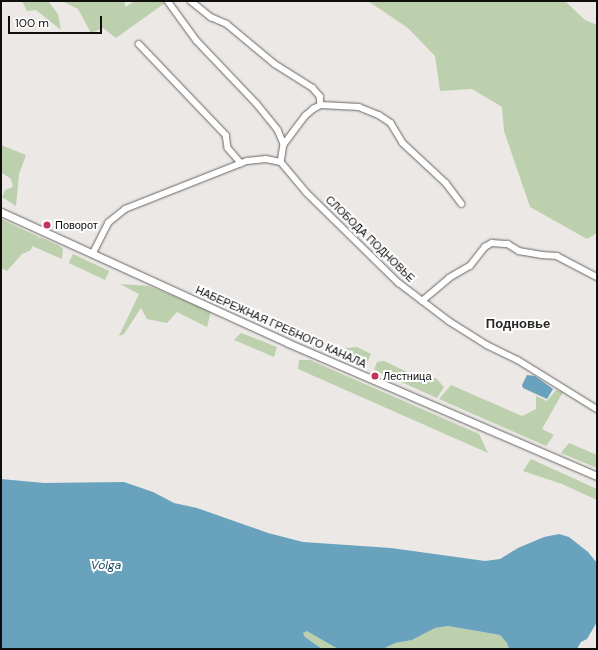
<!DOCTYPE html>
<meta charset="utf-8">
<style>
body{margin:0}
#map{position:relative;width:598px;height:650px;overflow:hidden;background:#ebe8e5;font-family:"DM Sans",sans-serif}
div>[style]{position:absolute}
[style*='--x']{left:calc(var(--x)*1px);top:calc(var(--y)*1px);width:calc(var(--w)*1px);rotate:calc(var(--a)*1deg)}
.green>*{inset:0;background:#bdd0ad;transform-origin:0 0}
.water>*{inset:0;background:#68a2bd}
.roads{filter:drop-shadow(0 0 1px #686563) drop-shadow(0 0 1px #686563)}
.street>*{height:5.5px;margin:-2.75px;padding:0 2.75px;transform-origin:2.75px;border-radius:2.75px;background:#fff}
.secondary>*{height:7px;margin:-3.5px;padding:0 3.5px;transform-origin:3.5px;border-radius:3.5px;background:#fff}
.dots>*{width:11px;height:11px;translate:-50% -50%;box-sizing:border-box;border:2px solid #fff;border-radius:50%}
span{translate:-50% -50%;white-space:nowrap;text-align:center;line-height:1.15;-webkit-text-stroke:4px #fff;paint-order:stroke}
.poi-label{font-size:11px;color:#100f0e}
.left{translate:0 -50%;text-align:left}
.street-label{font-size:11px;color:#100f0e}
.water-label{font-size:12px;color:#1b4b5f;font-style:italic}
.quarter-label{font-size:13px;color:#2c2a27;font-weight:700}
.frame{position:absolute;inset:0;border:2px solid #100f0e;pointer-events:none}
.scale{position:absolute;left:8px;top:16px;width:94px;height:18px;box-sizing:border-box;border:2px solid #100f0e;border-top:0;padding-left:5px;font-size:12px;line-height:14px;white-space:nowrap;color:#100f0e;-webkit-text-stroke:3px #fff;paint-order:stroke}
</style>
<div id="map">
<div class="green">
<div style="clip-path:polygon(22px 1px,48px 1px,58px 14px,61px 30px,36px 10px,27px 11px)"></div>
<div style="clip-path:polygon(62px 1px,125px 1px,125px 7px,135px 1px,164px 1px,165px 3px,116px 38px,103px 28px,91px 33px,78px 9px)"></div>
<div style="clip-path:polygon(368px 1px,565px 1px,585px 20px,597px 25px,597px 233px,587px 239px,530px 207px,504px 131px,502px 107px,472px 89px,440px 91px,435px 56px,408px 28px)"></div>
<div style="clip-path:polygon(1px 145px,26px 155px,19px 174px,16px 206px,2px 197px,5px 190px,13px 187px,11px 179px,1px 172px)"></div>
<div style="clip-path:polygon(1px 219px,39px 237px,38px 239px,40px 237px,58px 245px,63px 249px,62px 259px,32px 246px,31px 250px,22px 254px,7px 271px,1px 268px)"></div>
<div style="left:73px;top:254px;width:40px;height:10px;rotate:25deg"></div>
<div style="clip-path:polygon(120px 284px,149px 286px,211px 311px,207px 327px,177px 312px,167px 323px,147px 319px,141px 308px,124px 334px,119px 336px,139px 294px)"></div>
<div style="clip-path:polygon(241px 333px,277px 347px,274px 357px,234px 340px)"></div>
<div style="clip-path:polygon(357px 347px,371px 354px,366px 365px,339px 349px)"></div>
<div style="clip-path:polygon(299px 360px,310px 360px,479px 434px,488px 453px,298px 369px)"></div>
<div style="clip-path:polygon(384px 361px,422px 379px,436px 378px,444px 387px,437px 398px,374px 370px,377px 362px)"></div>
<div style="clip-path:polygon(451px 385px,522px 416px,536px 409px,536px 396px,547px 401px,556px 390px,563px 392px,542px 429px,554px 435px,546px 446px,439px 399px)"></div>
<div style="clip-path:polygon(569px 443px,597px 455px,597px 468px,561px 453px)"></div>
<div style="clip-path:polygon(531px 459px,597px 489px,597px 500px,562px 484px,523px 471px)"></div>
<div style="clip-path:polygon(448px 626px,500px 635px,507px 643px,509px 649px,383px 649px,395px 643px,412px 640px,435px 628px)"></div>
<div style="clip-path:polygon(305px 631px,308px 631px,338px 649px,322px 649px,305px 637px,303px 633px)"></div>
</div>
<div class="water">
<div style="clip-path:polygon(527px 375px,535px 376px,553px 389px,547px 399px,523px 388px,522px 385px)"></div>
<div style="clip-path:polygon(1px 479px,44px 483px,124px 482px,153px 492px,174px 503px,197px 508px,268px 533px,303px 542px,391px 548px,485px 561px,500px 559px,518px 548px,544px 537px,559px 534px,569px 537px,588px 552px,597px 563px,597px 622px,587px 639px,581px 642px,577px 649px,509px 649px,507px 643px,500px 635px,448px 626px,435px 628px,412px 640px,395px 643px,383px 649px,338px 649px,307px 631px,303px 633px,305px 637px,322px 649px,1px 649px)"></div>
</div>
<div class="roads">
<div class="street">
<div style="--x:168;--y:1;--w:49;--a:54.1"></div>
<div style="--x:197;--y:41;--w:87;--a:46.4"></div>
<div style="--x:257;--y:104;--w:33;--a:51"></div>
<div style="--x:278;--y:130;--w:15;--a:67"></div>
<div style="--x:284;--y:144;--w:18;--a:99"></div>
<div style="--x:191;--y:1;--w:26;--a:39"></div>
<div style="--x:211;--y:17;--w:17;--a:24"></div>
<div style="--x:227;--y:24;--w:62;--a:39.8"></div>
<div style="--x:275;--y:64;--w:45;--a:32.3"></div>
<div style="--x:313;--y:88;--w:11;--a:49"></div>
<div style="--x:320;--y:96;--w:9;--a:84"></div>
<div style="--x:139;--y:44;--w:126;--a:46.3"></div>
<div style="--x:226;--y:135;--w:13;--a:81"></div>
<div style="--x:228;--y:148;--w:20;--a:49"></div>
<div style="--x:284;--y:144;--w:35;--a:-53"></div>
<div style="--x:305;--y:116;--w:11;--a:-41"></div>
<div style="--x:313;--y:109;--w:9;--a:-27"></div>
<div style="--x:321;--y:105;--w:38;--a:3"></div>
<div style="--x:359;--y:107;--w:22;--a:22"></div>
<div style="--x:379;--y:115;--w:14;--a:34"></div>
<div style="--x:391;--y:123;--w:23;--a:59"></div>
<div style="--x:403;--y:143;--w:59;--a:42.9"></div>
<div style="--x:446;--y:183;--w:26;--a:53"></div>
<div style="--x:93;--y:253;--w:34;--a:-63"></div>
<div style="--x:108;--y:223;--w:22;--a:-39"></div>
<div style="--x:125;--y:209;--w:131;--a:-21.5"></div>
<div style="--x:247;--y:161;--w:19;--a:-6"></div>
<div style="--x:266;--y:159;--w:15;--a:11"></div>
<div style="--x:281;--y:162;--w:40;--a:50"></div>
<div style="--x:307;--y:193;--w:129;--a:44.4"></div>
<div style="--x:399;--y:283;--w:63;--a:37.2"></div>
<div style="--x:449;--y:321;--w:45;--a:32.3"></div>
<div style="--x:487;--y:345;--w:34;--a:26"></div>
<div style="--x:518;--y:360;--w:93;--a:31.8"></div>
<div style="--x:422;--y:301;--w:35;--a:-40"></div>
<div style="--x:449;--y:278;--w:24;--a:-30"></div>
<div style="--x:470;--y:266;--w:24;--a:-52"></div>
<div style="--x:485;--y:247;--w:8;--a:-30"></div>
<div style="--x:492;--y:243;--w:16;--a:4"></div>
<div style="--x:508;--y:244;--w:13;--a:32"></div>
<div style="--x:519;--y:251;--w:23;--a:10"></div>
<div style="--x:542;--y:255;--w:15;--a:4"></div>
<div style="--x:557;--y:256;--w:45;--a:27.7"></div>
</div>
<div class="secondary">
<div style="--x:1;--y:212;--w:315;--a:24.5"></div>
<div style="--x:288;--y:343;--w:336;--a:23.3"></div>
</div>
</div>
<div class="dots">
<div style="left:47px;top:225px;background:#c4345a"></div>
<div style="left:375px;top:376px;background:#c4345a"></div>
</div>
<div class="poi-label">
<span class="left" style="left:55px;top:225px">Поворот</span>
<span class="left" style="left:383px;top:376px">Лестница</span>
</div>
<div class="street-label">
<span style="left:370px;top:239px;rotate:44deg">СЛОБОДА ПОДНОВЬЕ</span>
<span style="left:281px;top:327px;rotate:24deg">НАБЕРЕЖНАЯ ГРЕБНОГО КАНАЛА</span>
</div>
<div class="water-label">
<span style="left:106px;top:566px">Volga</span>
</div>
<div class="quarter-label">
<span style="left:518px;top:324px">Подновье</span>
</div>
<div class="frame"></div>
<div class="scale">100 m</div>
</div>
